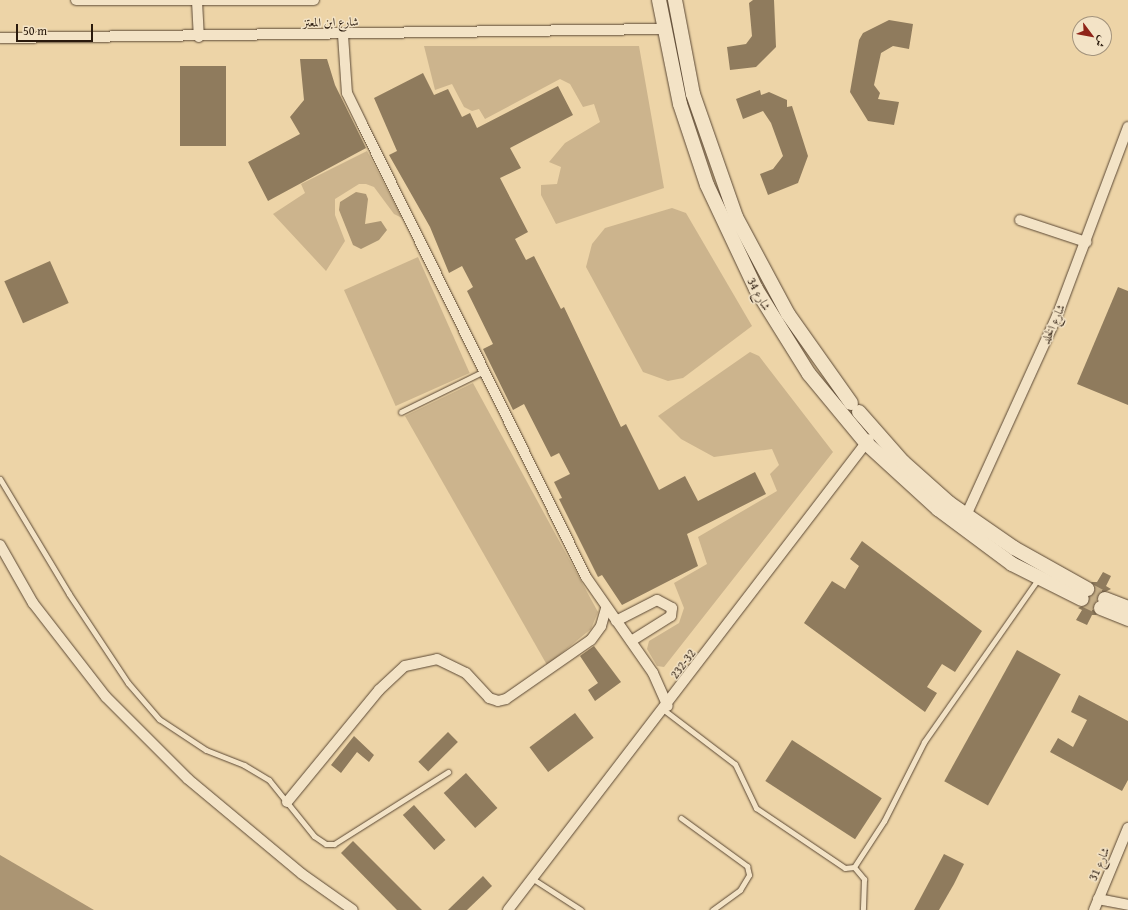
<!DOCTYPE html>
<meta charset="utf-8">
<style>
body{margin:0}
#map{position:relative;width:1128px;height:910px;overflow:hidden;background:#edd4a7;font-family:"Gentium Book Plus",Amiri,serif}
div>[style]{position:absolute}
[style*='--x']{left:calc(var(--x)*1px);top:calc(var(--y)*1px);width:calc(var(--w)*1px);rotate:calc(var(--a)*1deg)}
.green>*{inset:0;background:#ccb48d;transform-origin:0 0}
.water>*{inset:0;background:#ab9573}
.building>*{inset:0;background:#8f7b5d;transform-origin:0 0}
.secondary-tunnel>*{height:14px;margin-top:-7px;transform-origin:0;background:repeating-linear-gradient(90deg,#c6af88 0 14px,transparent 0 21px)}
.roads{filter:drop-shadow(0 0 1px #5b4834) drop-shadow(0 0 1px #5b4834)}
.service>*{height:5px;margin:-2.5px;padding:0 2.5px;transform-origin:2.5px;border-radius:2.5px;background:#f3e3c6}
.minor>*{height:10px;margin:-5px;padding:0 5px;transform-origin:5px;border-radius:5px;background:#f3e3c6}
.secondary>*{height:14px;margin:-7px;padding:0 7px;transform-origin:7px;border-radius:7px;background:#f3e3c6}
span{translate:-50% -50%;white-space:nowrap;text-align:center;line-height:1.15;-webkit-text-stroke:3px #f3e3c6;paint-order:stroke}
.street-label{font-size:12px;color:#2a1a0d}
.north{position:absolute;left:1072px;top:16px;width:40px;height:40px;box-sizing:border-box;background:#f3e3c6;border:1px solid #a3937c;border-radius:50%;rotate:122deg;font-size:11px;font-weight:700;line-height:16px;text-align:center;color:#2a1a0d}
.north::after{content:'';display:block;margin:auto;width:14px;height:18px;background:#8f2418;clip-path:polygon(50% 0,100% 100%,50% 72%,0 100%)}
.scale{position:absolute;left:16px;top:24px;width:77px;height:18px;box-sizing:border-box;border:2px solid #2a1a0d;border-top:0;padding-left:5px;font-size:12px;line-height:14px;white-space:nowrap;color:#2a1a0d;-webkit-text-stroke:3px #f3e3c6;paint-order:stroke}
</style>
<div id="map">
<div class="green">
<div style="clip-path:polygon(424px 46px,639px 46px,664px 188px,556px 224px,541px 195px,541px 185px,557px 184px,561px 167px,549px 162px,565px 143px,600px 122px,594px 104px,583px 107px,570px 84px,560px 79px,485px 119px,479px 109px,472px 111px,464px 107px,452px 84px,435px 90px)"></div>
<div style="clip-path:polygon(367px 151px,402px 218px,394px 214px,374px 187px,366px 184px,359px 184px,335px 199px,335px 215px,345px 241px,326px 271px,273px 214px,305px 193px,301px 184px)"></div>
<div style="clip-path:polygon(672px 208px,686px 213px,752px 326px,683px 378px,668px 381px,643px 372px,586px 267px,592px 244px,605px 228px)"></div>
<div style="left:418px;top:257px;width:127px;height:81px;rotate:66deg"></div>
<div style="clip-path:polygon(750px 352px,759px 356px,833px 452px,664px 667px,657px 666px,647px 649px,649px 641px,679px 623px,684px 608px,674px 583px,707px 564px,698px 537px,777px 491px,770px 474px,779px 465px,772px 449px,714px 457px,681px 439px,658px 416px)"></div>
<div style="clip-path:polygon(473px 383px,598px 612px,591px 629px,547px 665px,405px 416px)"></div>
</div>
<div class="water">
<div style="clip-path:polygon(356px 192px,366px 194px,368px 199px,365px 224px,381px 221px,387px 230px,379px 240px,361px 249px,353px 245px,339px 210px,340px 202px)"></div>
<div style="clip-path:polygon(0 855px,94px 910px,0 910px)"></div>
</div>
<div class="building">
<div style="clip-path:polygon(753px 0,774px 0,776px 47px,756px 67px,730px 70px,727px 47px,746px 44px,752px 36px,749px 3px)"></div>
<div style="clip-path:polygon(889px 20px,913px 24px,909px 49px,893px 46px,881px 53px,874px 85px,880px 93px,878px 99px,899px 102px,894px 125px,868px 121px,850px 92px,859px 40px,863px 33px)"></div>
<div style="clip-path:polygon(300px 59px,327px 59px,335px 85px,366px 148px,268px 201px,248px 162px,300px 134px,290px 117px,304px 100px)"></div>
<div style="left:180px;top:66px;width:46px;height:80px"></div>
<div style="clip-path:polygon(423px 73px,434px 95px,448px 89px,462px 117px,470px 113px,477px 128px,558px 86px,573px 115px,510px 148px,521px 168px,500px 178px,528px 232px,515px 239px,526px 260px,534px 256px,561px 309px,564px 307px,621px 427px,626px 424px,659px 490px,685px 476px,698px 501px,755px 472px,766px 494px,687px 534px,698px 566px,622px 605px,602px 575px,598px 577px,559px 499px,562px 498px,554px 482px,570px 474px,559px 453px,551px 457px,524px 404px,513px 410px,483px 349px,493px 344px,467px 291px,473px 287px,462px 266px,449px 273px,430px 227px,389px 155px,397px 151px,374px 98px)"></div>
<div style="clip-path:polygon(760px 90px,761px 95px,769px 92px,787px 100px,787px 107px,792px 106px,808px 156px,798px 183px,768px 195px,760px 174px,773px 169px,783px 156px,771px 123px,763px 111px,743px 119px,736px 99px)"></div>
<div style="left:50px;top:261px;width:46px;height:50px;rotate:66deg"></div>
<div style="clip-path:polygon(1118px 287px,1128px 291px,1128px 405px,1077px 384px)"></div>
<div style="clip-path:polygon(862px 541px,982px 631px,955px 672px,942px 664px,927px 687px,937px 693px,925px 712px,804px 623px,832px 581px,845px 589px,859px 566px,850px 559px)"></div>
<div style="clip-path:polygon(1103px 572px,1111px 576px,1106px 586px,1111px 589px,1097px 596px,1093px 609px,1097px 615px,1092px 615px,1087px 625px,1076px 620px,1082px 610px,1078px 608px,1089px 603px,1095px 589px,1091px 582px,1097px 582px)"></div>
<div style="clip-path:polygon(594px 646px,621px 682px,595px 701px,588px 690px,598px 683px,580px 656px)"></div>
<div style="left:1017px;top:650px;width:50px;height:150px;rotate:29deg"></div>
<div style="clip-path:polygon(1079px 695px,1128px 721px,1128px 780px,1122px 791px,1050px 752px,1058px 738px,1073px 747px,1087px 720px,1071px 712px)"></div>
<div style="left:575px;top:713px;width:31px;height:57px;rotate:53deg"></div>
<div style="left:448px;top:732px;width:14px;height:42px;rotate:45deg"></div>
<div style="clip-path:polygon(354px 736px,374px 755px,369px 762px,357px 752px,341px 773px,331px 765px)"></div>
<div style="left:792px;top:740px;width:107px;height:49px;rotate:33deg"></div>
<div style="left:466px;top:773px;width:47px;height:30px;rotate:48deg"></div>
<div style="left:414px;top:805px;width:47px;height:15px;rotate:48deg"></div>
<div style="clip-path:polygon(353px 841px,422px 910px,397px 910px,341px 853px)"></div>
<div style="clip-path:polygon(944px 854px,964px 864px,954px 884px,939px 910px,914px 910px)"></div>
<div style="clip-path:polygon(483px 876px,492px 886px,467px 910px,448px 910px)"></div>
</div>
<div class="secondary-tunnel">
<div style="--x:1087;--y:589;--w:21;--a:29"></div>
<div style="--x:1082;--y:599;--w:21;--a:25"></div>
</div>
<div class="roads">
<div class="service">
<div style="--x:401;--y:412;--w:93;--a:-26.3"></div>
<div style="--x:0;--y:479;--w:134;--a:59"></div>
<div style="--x:69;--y:594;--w:107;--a:56.5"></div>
<div style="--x:128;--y:683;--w:48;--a:49.3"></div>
<div style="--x:159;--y:719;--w:56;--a:33.4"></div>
<div style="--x:206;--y:750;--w:41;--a:21.5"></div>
<div style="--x:244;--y:765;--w:29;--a:31"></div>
<div style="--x:269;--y:780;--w:72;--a:51.2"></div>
<div style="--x:314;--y:836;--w:14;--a:34"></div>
<div style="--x:326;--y:844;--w:8;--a:0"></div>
<div style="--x:334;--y:844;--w:135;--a:-32.3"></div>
<div style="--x:664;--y:710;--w:89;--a:37.3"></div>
<div style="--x:735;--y:764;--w:49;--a:64.5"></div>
<div style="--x:756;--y:808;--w:107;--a:34"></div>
<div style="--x:845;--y:868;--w:9;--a:-6"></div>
<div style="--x:854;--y:867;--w:55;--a:-56.9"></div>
<div style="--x:884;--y:821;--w:89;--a:-63.1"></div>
<div style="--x:924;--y:742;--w:199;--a:-55"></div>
<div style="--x:681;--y:818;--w:82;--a:36"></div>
<div style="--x:747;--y:866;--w:9;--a:77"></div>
<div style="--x:749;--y:875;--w:17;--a:121"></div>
<div style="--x:740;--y:890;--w:34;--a:144"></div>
<div style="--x:854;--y:867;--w:16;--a:50"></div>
<div style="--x:864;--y:879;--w:31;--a:92"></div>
<div style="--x:533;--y:879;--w:57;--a:32.9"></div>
</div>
<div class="minor">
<div style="--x:76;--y:0;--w:238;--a:0"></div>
<div style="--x:197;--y:1;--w:36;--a:87"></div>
<div style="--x:343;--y:35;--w:58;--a:86.1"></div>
<div style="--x:347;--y:93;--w:34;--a:64"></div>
<div style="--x:362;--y:124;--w:505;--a:63.69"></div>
<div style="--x:586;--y:577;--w:117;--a:55.1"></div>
<div style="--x:653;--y:673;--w:36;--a:66"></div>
<div style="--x:0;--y:38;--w:663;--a:-0.78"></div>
<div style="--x:1020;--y:220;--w:70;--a:18.4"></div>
<div style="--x:964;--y:520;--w:224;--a:-65.5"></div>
<div style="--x:1057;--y:316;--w:202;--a:-69.4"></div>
<div style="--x:0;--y:545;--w:67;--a:60.4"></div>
<div style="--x:33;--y:603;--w:119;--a:52.2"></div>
<div style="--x:106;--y:697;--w:116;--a:45"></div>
<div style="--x:188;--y:779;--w:148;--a:39.8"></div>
<div style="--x:302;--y:874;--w:62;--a:35.2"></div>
<div style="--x:616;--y:621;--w:46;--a:-27.1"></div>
<div style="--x:657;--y:600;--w:17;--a:28"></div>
<div style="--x:672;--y:608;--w:8;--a:97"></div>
<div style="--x:671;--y:616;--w:47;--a:148"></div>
<div style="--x:287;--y:802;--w:145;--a:-50.6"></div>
<div style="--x:379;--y:690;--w:35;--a:-43"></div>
<div style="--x:405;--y:666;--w:33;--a:-12"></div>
<div style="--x:437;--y:659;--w:32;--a:26"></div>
<div style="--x:466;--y:673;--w:34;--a:47"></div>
<div style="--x:489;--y:698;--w:9;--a:18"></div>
<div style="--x:498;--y:701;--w:8;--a:-14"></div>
<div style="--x:506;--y:699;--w:103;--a:-34.8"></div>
<div style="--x:591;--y:640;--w:17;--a:-54"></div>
<div style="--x:601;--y:626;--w:19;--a:-74"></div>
<div style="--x:1098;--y:899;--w:31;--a:11"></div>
<div style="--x:508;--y:910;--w:593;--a:-52.53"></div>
<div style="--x:1094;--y:910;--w:89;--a:-67.5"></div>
</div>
<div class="secondary">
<div style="--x:659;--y:0;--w:106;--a:78.6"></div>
<div style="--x:680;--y:104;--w:85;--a:71.6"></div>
<div style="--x:707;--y:185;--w:115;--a:64.8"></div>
<div style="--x:756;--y:289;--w:100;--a:58.1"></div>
<div style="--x:809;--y:374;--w:89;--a:50.4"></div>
<div style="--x:866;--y:443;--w:98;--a:42.5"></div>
<div style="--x:938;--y:509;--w:92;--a:36.6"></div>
<div style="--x:1012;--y:564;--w:78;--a:26.6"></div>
<div style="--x:675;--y:0;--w:96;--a:79.2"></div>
<div style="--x:693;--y:94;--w:130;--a:70.7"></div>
<div style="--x:736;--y:217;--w:110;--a:61.8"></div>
<div style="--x:788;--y:314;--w:109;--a:54.7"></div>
<div style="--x:859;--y:412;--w:67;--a:48.7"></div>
<div style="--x:903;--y:462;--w:62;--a:41.7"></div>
<div style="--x:949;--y:503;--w:79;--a:34.7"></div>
<div style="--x:1014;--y:548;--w:84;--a:29.3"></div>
<div style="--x:1105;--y:599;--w:25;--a:21"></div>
<div style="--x:1101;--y:608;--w:29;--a:22"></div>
</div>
</div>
<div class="street-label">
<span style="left:331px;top:22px;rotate:-1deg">شارع ابن المعتز</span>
<span style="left:759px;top:294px;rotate:61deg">شارع 34</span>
<span style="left:1053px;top:324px;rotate:-66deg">شارع الخلد</span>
<span style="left:683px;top:664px;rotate:-53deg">232-32</span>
<span style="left:1099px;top:864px;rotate:-67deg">شارع 31</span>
</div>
<div class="north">ش</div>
<div class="scale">50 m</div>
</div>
